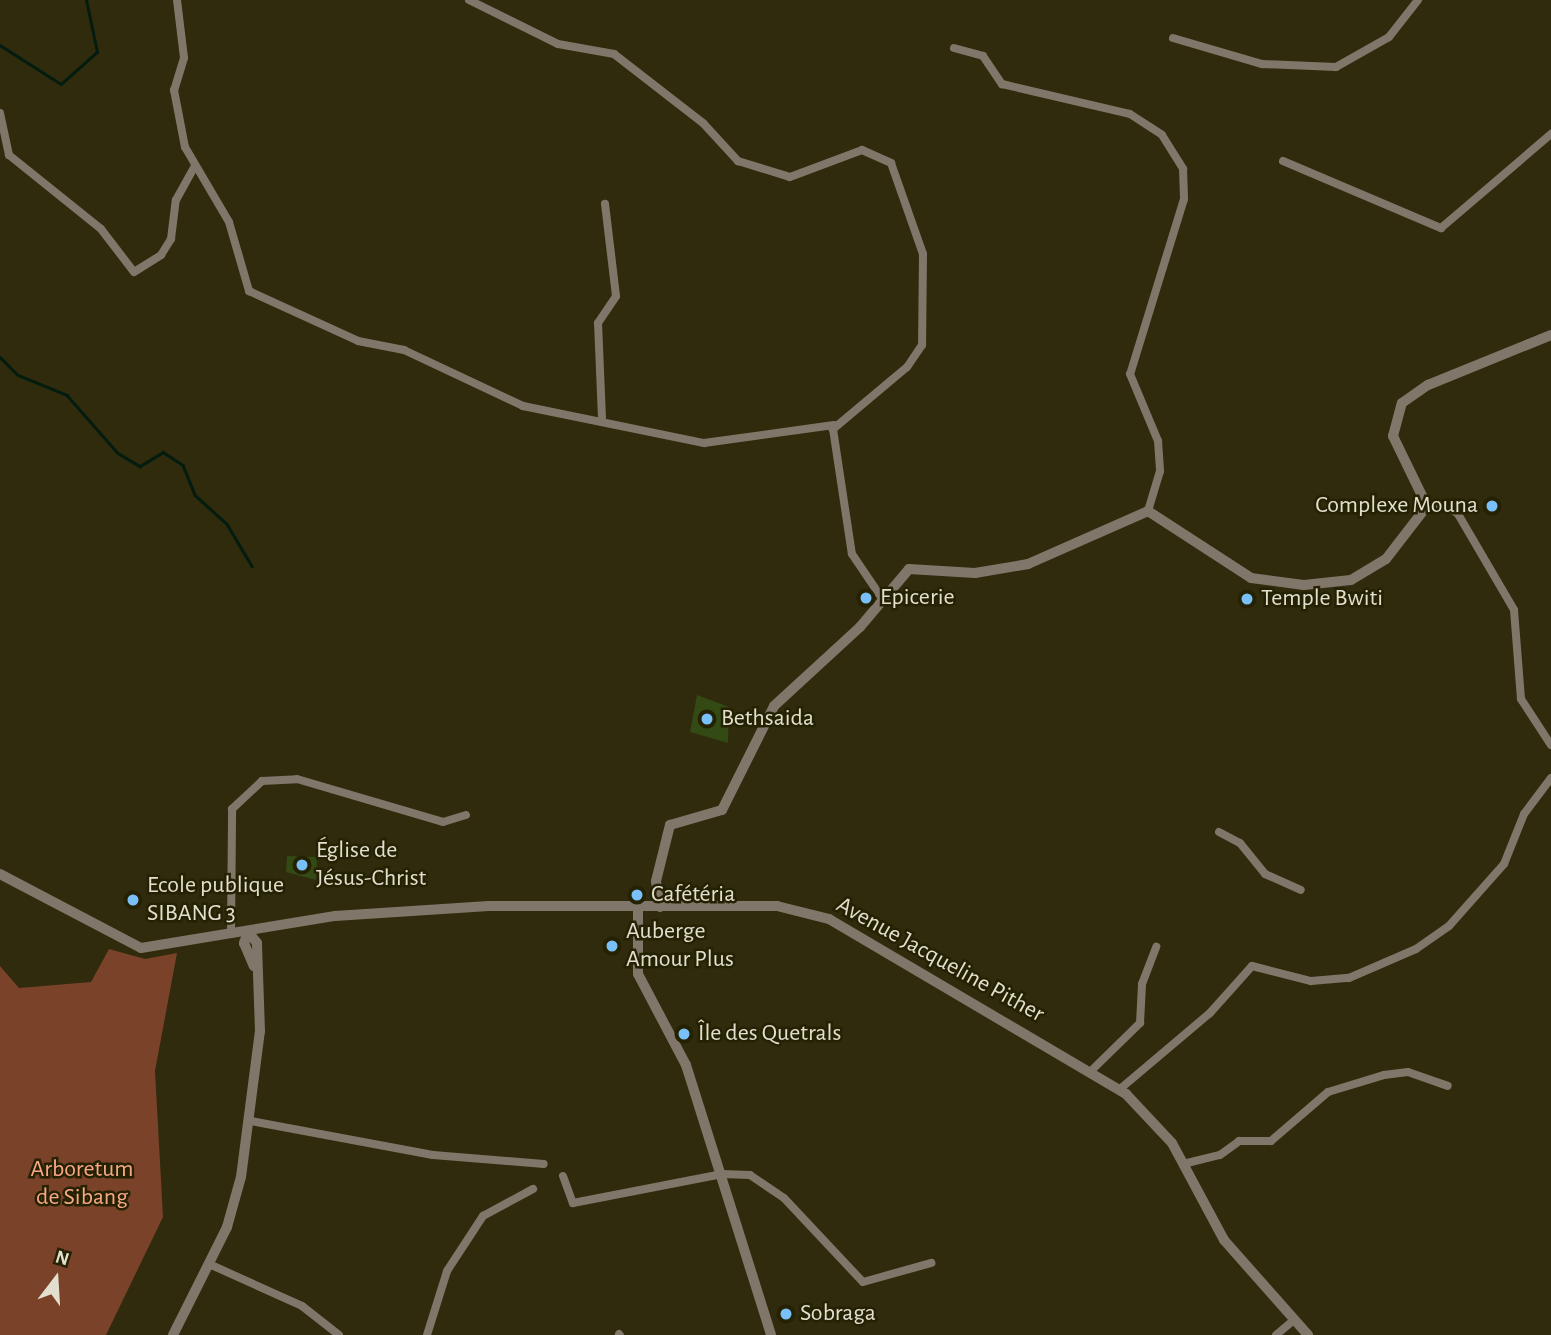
<!DOCTYPE html>
<meta charset="utf-8">
<style>
body{margin:0}
#map{position:relative;width:1551px;height:1335px;overflow:hidden;background:#2f2b0c;font-family:"Alegreya Sans",sans-serif}
div>[style]{position:absolute}
[style*='--x']{left:calc(var(--x)*1px);top:calc(var(--y)*1px);width:calc(var(--w)*1px);rotate:calc(var(--a)*1deg)}
.green>*{inset:0;background:#7a4229}
.stream>*{height:2.5px;margin:-1.25px;padding:0 1.25px;transform-origin:1.25px;border-radius:1.25px;background:#031c0f}
.building>*{inset:0;background:#334a15}
.minor>*{height:8px;margin:-4px;padding:0 4px;transform-origin:4px;border-radius:4px;background:#80766a}
.tertiary>*{height:10px;margin:-5px;padding:0 5px;transform-origin:5px;border-radius:5px;background:#80766a}
.dots>*{width:19px;height:19px;translate:-50% -50%;box-sizing:border-box;border:4px solid #252103;border-radius:50%}
span{translate:-50% -50%;white-space:nowrap;text-align:center;line-height:1.15;-webkit-text-stroke:5px #252103;paint-order:stroke}
.poi-label{font-size:24px;color:#e2dfce}
.right{translate:-100% -50%;text-align:right}
.left{translate:0 -50%;text-align:left}
.street-label{font-size:24px;color:#e2dfce}
.park-label{font-size:24px;color:#f9a885}
.north{position:absolute;left:21px;top:1244px;width:70px;height:70px;-webkit-text-stroke:5px #252103;paint-order:stroke;rotate:17deg;font-size:19px;font-weight:700;line-height:28px;text-align:center;color:#e2dfce}
.north::after{content:'';display:block;margin:auto;width:24px;height:32px;background:#e2dfce;clip-path:polygon(50% 0,100% 100%,50% 72%,0 100%)}
</style>
<div id="map">
<div class="green">
<div style="clip-path:polygon(109px 949px,145px 959px,177px 953px,155px 1071px,163px 1217px,106px 1335px,0 1335px,0 966px,19px 988px,91px 982px)"></div>
</div>
<div class="stream">
<div style="--x:0;--y:45;--w:72;--a:32.6"></div>
<div style="--x:61;--y:84;--w:48;--a:-41.6"></div>
<div style="--x:97;--y:52;--w:53;--a:-101.9"></div>
<div style="--x:0;--y:357;--w:25;--a:45"></div>
<div style="--x:18;--y:375;--w:53;--a:22.2"></div>
<div style="--x:67;--y:395;--w:77;--a:48.7"></div>
<div style="--x:118;--y:453;--w:26;--a:31"></div>
<div style="--x:140;--y:466;--w:27;--a:-31"></div>
<div style="--x:163;--y:452;--w:24;--a:33"></div>
<div style="--x:183;--y:465;--w:32;--a:68"></div>
<div style="--x:195;--y:495;--w:43;--a:42.2"></div>
<div style="--x:227;--y:524;--w:49;--a:59.2"></div>
</div>
<div class="building">
<div style="clip-path:polygon(697px 695px,729px 707px,728px 743px,690px 732px)"></div>
<div style="clip-path:polygon(287px 856px,317px 857px,316px 880px,286px 872px)"></div>
</div>
<div class="minor">
<div style="--x:177;--y:0;--w:58;--a:83.1"></div>
<div style="--x:184;--y:58;--w:34;--a:107"></div>
<div style="--x:174;--y:90;--w:58;--a:79.1"></div>
<div style="--x:185;--y:147;--w:87;--a:59.6"></div>
<div style="--x:229;--y:222;--w:72;--a:73.8"></div>
<div style="--x:249;--y:291;--w:120;--a:24.6"></div>
<div style="--x:358;--y:341;--w:47;--a:11.1"></div>
<div style="--x:404;--y:350;--w:132;--a:25.2"></div>
<div style="--x:523;--y:406;--w:185;--a:11.6"></div>
<div style="--x:704;--y:443;--w:131;--a:-7.9"></div>
<div style="--x:469;--y:0;--w:99;--a:26.3"></div>
<div style="--x:558;--y:44;--w:57;--a:10.1"></div>
<div style="--x:614;--y:54;--w:113;--a:37.8"></div>
<div style="--x:703;--y:123;--w:52;--a:47.4"></div>
<div style="--x:738;--y:161;--w:54;--a:17.1"></div>
<div style="--x:790;--y:177;--w:77;--a:-20.6"></div>
<div style="--x:862;--y:150;--w:32;--a:24"></div>
<div style="--x:891;--y:163;--w:96;--a:70.6"></div>
<div style="--x:923;--y:254;--w:91;--a:90.6"></div>
<div style="--x:922;--y:345;--w:27;--a:124"></div>
<div style="--x:907;--y:367;--w:97;--a:140"></div>
<div style="--x:833;--y:429;--w:126;--a:81.4"></div>
<div style="--x:852;--y:554;--w:52;--a:56"></div>
<div style="--x:1173;--y:38;--w:93;--a:16.3"></div>
<div style="--x:1262;--y:64;--w:74;--a:2.3"></div>
<div style="--x:1336;--y:67;--w:61;--a:-29.5"></div>
<div style="--x:1389;--y:37;--w:47;--a:-51.9"></div>
<div style="--x:954;--y:48;--w:30;--a:15"></div>
<div style="--x:983;--y:56;--w:34;--a:56"></div>
<div style="--x:1002;--y:84;--w:131;--a:13.2"></div>
<div style="--x:1130;--y:114;--w:38;--a:33"></div>
<div style="--x:1162;--y:135;--w:40;--a:58"></div>
<div style="--x:1183;--y:169;--w:30;--a:88"></div>
<div style="--x:1184;--y:199;--w:183;--a:107.1"></div>
<div style="--x:1130;--y:374;--w:73;--a:67.3"></div>
<div style="--x:1158;--y:441;--w:30;--a:86"></div>
<div style="--x:1160;--y:471;--w:42;--a:106.7"></div>
<div style="--x:0;--y:113;--w:43;--a:77.9"></div>
<div style="--x:9;--y:155;--w:118;--a:38.8"></div>
<div style="--x:101;--y:229;--w:54;--a:52.5"></div>
<div style="--x:134;--y:272;--w:32;--a:-32"></div>
<div style="--x:161;--y:255;--w:19;--a:-58"></div>
<div style="--x:171;--y:239;--w:39;--a:-83"></div>
<div style="--x:176;--y:200;--w:39;--a:-61"></div>
<div style="--x:1283;--y:161;--w:172;--a:23"></div>
<div style="--x:1441;--y:228;--w:145;--a:-40.5"></div>
<div style="--x:602;--y:418;--w:95;--a:-92.4"></div>
<div style="--x:598;--y:323;--w:32;--a:-56"></div>
<div style="--x:616;--y:296;--w:93;--a:-96.8"></div>
<div style="--x:1427;--y:506;--w:20;--a:0"></div>
<div style="--x:1447;--y:506;--w:14;--a:36"></div>
<div style="--x:1458;--y:514;--w:111;--a:59.7"></div>
<div style="--x:1514;--y:610;--w:89;--a:85.5"></div>
<div style="--x:1521;--y:699;--w:55;--a:56.9"></div>
<div style="--x:1219;--y:832;--w:24;--a:28"></div>
<div style="--x:1240;--y:843;--w:40;--a:51"></div>
<div style="--x:1265;--y:874;--w:39;--a:24"></div>
<div style="--x:231;--y:934;--w:125;--a:-89.5"></div>
<div style="--x:232;--y:809;--w:41;--a:-43"></div>
<div style="--x:262;--y:781;--w:35;--a:-3"></div>
<div style="--x:297;--y:779;--w:152;--a:16.4"></div>
<div style="--x:443;--y:822;--w:24;--a:-17"></div>
<div style="--x:1093;--y:1069;--w:66;--a:-44.4"></div>
<div style="--x:1140;--y:1023;--w:39;--a:-87"></div>
<div style="--x:1142;--y:984;--w:40;--a:-69"></div>
<div style="--x:1120;--y:1089;--w:118;--a:-40.2"></div>
<div style="--x:1210;--y:1013;--w:63;--a:-48.2"></div>
<div style="--x:1252;--y:966;--w:61;--a:14.3"></div>
<div style="--x:1311;--y:981;--w:38;--a:-5"></div>
<div style="--x:1349;--y:978;--w:73;--a:-23.4"></div>
<div style="--x:1416;--y:949;--w:40;--a:-34.9"></div>
<div style="--x:1449;--y:926;--w:83;--a:-48.4"></div>
<div style="--x:1504;--y:864;--w:54;--a:-68.2"></div>
<div style="--x:1524;--y:814;--w:45;--a:-53.1"></div>
<div style="--x:251;--y:1121;--w:185;--a:10.6"></div>
<div style="--x:433;--y:1155;--w:111;--a:4.6"></div>
<div style="--x:1183;--y:1164;--w:38;--a:-14"></div>
<div style="--x:1220;--y:1155;--w:24;--a:-36"></div>
<div style="--x:1239;--y:1141;--w:32;--a:0"></div>
<div style="--x:1271;--y:1141;--w:75;--a:-40.7"></div>
<div style="--x:1328;--y:1092;--w:59;--a:-16.9"></div>
<div style="--x:1384;--y:1075;--w:24;--a:-7"></div>
<div style="--x:1408;--y:1072;--w:42;--a:19.3"></div>
<div style="--x:563;--y:1176;--w:29;--a:70"></div>
<div style="--x:573;--y:1203;--w:152;--a:-11"></div>
<div style="--x:722;--y:1174;--w:28;--a:2"></div>
<div style="--x:750;--y:1175;--w:41;--a:34.1"></div>
<div style="--x:784;--y:1198;--w:115;--a:46.8"></div>
<div style="--x:863;--y:1282;--w:71;--a:-15.6"></div>
<div style="--x:209;--y:1264;--w:102;--a:24.3"></div>
<div style="--x:302;--y:1306;--w:47;--a:38.1"></div>
<div style="--x:619;--y:1334;--w:1;--a:45"></div>
<div style="--x:427;--y:1335;--w:67;--a:-72.6"></div>
<div style="--x:447;--y:1271;--w:66;--a:-56.8"></div>
<div style="--x:483;--y:1216;--w:57;--a:-28.4"></div>
<div style="--x:1276;--y:1335;--w:23;--a:-40"></div>
</div>
<div class="tertiary">
<div style="--x:0;--y:874;--w:159;--a:27.7"></div>
<div style="--x:141;--y:948;--w:197;--a:-9.4"></div>
<div style="--x:335;--y:916;--w:154;--a:-3.7"></div>
<div style="--x:489;--y:906;--w:288;--a:0"></div>
<div style="--x:777;--y:906;--w:54;--a:14"></div>
<div style="--x:829;--y:919;--w:345;--a:30.5"></div>
<div style="--x:1126;--y:1094;--w:67;--a:46.8"></div>
<div style="--x:1172;--y:1143;--w:110;--a:61.8"></div>
<div style="--x:1224;--y:1240;--w:127;--a:48.5"></div>
<div style="--x:660;--y:907;--w:26;--a:-99"></div>
<div style="--x:656;--y:881;--w:58;--a:-76"></div>
<div style="--x:670;--y:825;--w:54;--a:-16.1"></div>
<div style="--x:722;--y:810;--w:116;--a:-63.4"></div>
<div style="--x:774;--y:706;--w:117;--a:-42.6"></div>
<div style="--x:860;--y:627;--w:76;--a:-49.8"></div>
<div style="--x:909;--y:569;--w:66;--a:3.5"></div>
<div style="--x:975;--y:573;--w:54;--a:-9.6"></div>
<div style="--x:1028;--y:564;--w:131;--a:-23.8"></div>
<div style="--x:1148;--y:511;--w:123;--a:33"></div>
<div style="--x:1251;--y:578;--w:53;--a:7.5"></div>
<div style="--x:1304;--y:585;--w:47;--a:-6.1"></div>
<div style="--x:1351;--y:580;--w:41;--a:-31"></div>
<div style="--x:1386;--y:559;--w:67;--a:-52.3"></div>
<div style="--x:1427;--y:506;--w:78;--a:-115.9"></div>
<div style="--x:1393;--y:436;--w:34;--a:-75"></div>
<div style="--x:1402;--y:403;--w:32;--a:-35"></div>
<div style="--x:1428;--y:385;--w:133;--a:-22.1"></div>
<div style="--x:638;--y:908;--w:66;--a:90"></div>
<div style="--x:638;--y:974;--w:103;--a:62.2"></div>
<div style="--x:686;--y:1065;--w:283;--a:72.5"></div>
<div style="--x:248;--y:932;--w:12;--a:110"></div>
<div style="--x:244;--y:943;--w:25;--a:67"></div>
<div style="--x:173;--y:1335;--w:121;--a:-63.4"></div>
<div style="--x:227;--y:1227;--w:52;--a:-74.4"></div>
<div style="--x:241;--y:1177;--w:147;--a:-82.6"></div>
<div style="--x:260;--y:1031;--w:88;--a:-92"></div>
<div style="--x:257;--y:943;--w:14;--a:-129"></div>
</div>
<div class="dots">
<div style="left:1492px;top:506px;background:#79bff8"></div>
<div style="left:866px;top:598px;background:#79bff8"></div>
<div style="left:1247px;top:599px;background:#79bff8"></div>
<div style="left:707px;top:719px;background:#79bff8"></div>
<div style="left:302px;top:865px;background:#79bff8"></div>
<div style="left:637px;top:895px;background:#79bff8"></div>
<div style="left:133px;top:900px;background:#79bff8"></div>
<div style="left:612px;top:946px;background:#79bff8"></div>
<div style="left:684px;top:1034px;background:#79bff8"></div>
<div style="left:786px;top:1314px;background:#79bff8"></div>
</div>
<div class="poi-label">
<span class="right" style="left:1478px;top:506px">Complexe Mouna</span>
<span class="left" style="left:880px;top:598px">Epicerie</span>
<span class="left" style="left:1261px;top:599px">Temple Bwiti</span>
<span class="left" style="left:721px;top:719px">Bethsaida</span>
<span class="left" style="left:316px;top:865px">Église de<br>Jésus-Christ</span>
<span class="left" style="left:147px;top:900px">Ecole publique<br>SIBANG 3</span>
<span class="left" style="left:651px;top:895px">Cafétéria</span>
<span class="left" style="left:626px;top:946px">Auberge<br>Amour Plus</span>
<span class="left" style="left:698px;top:1034px">Île des Quetrals</span>
<span class="left" style="left:800px;top:1314px">Sobraga</span>
</div>
<div class="street-label">
<span style="left:940px;top:960px;rotate:29deg">Avenue Jacqueline Pither</span>
</div>
<div class="park-label">
<span style="left:82px;top:1184px">Arboretum<br>de Sibang</span>
</div>
<div class="north">N</div>
</div>
